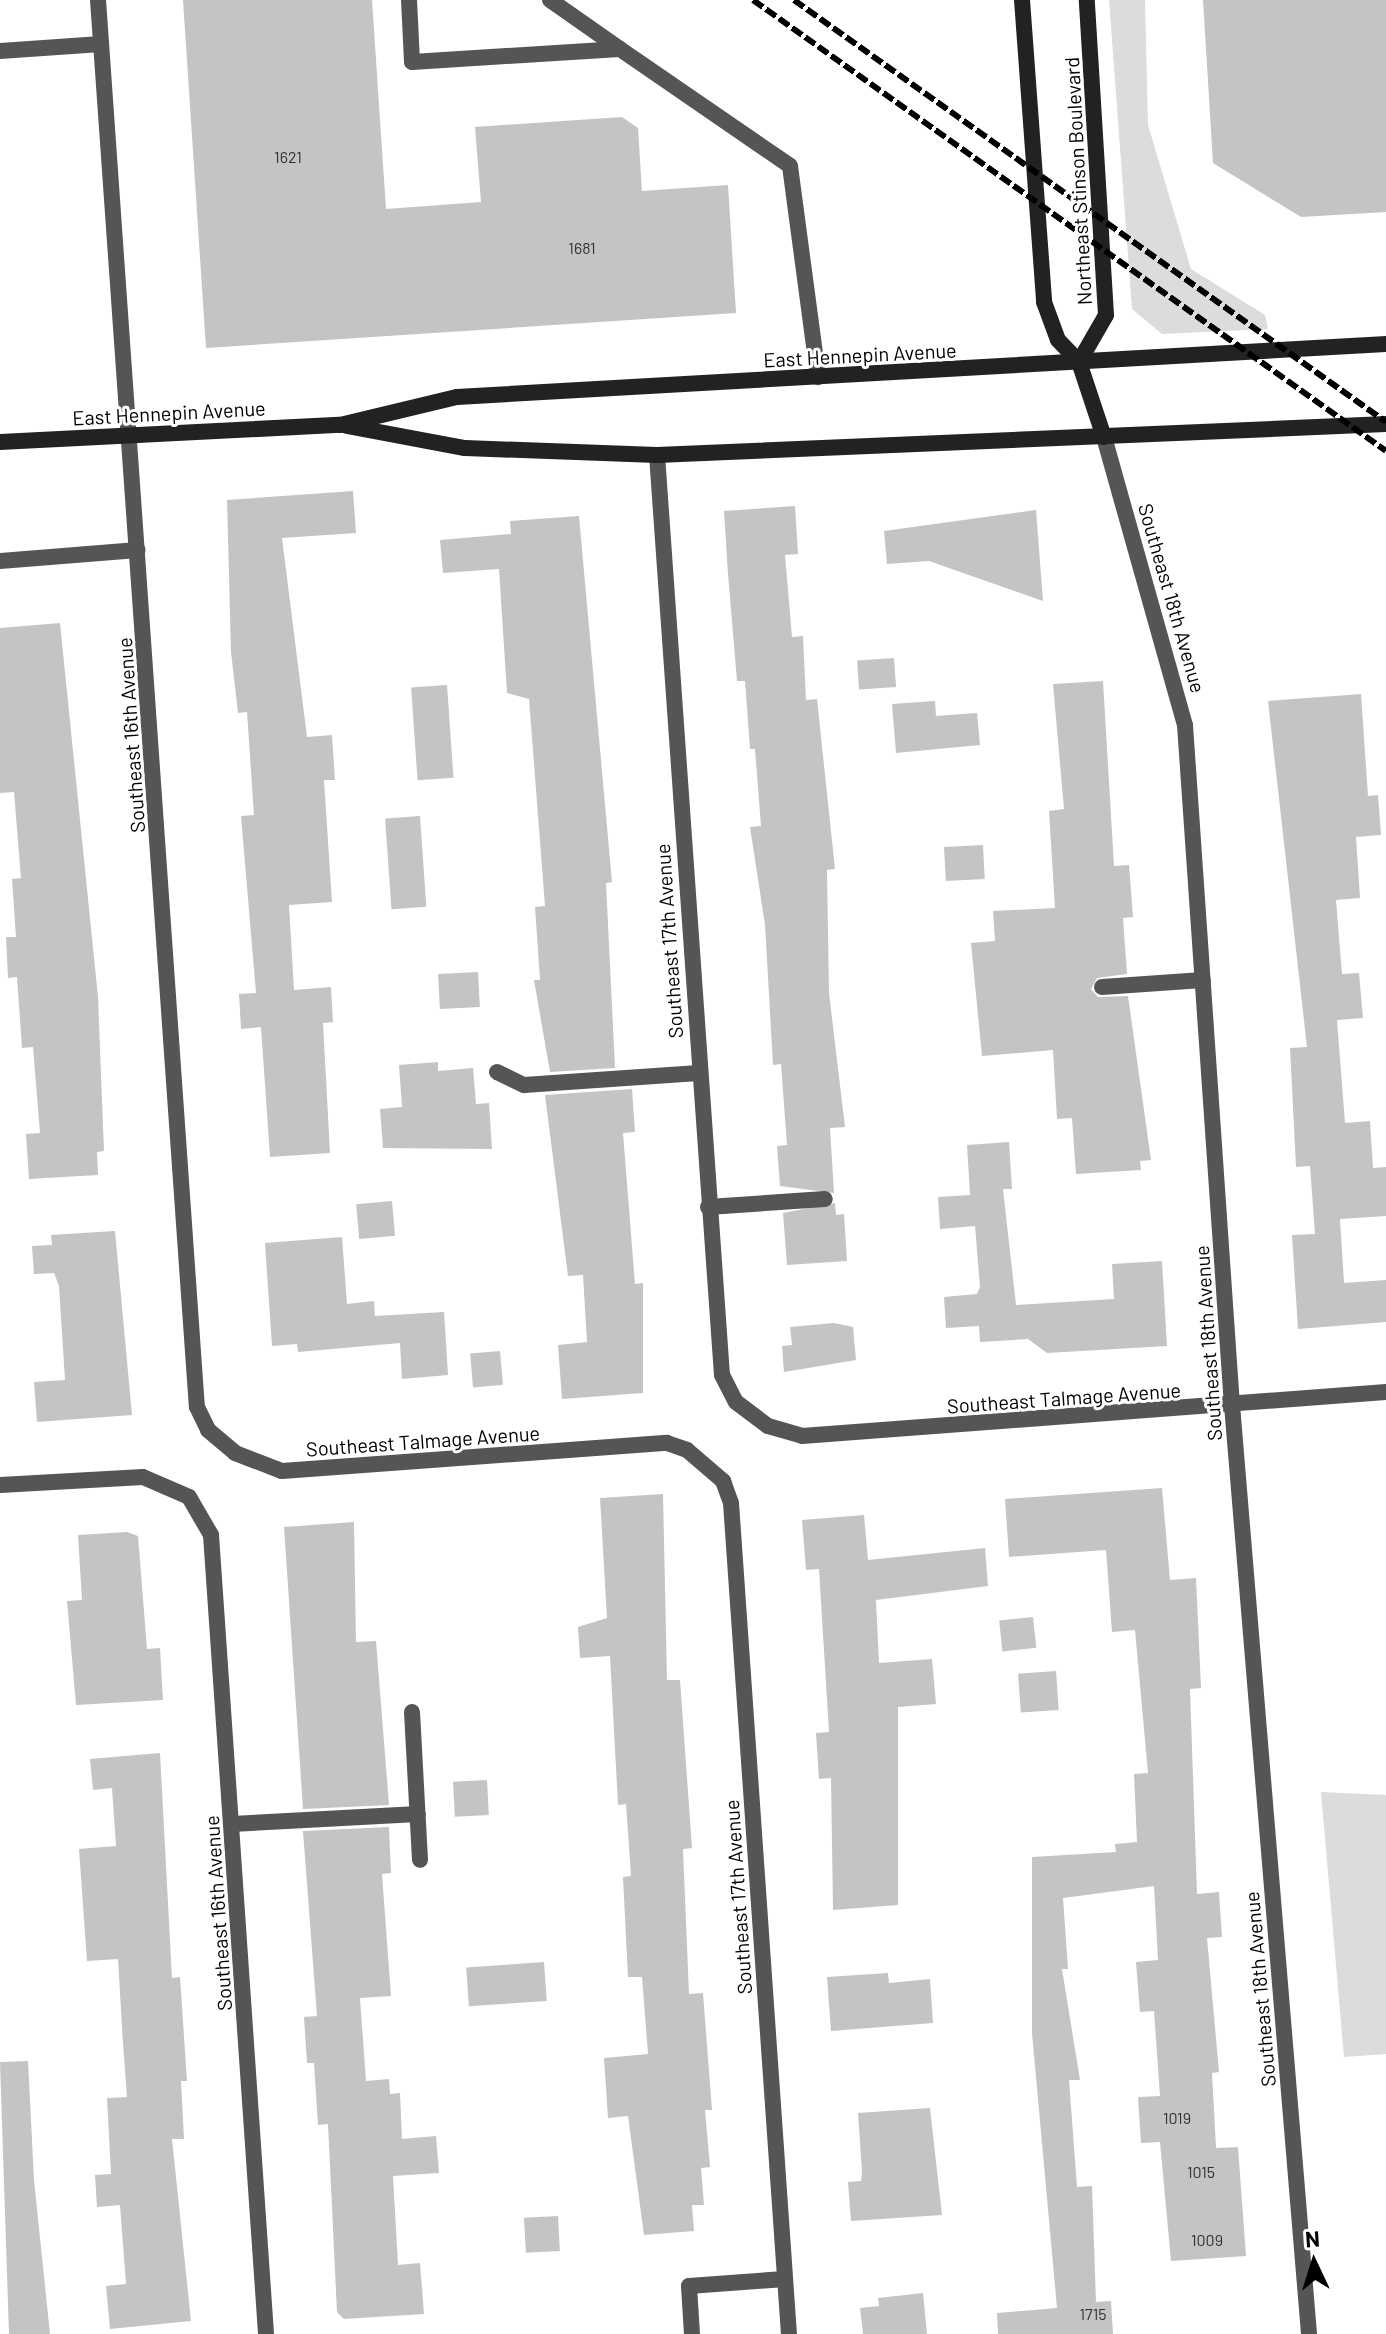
<!DOCTYPE html>
<style>
body{margin:0}
#map{position:relative;width:1386px;height:2334px;overflow:hidden;background:#fff;font-family:Barlow,sans-serif}
div>[style]{position:absolute}
[style*='--x']{left:calc(var(--x)*1px);top:calc(var(--y)*1px);width:calc(var(--w)*1px);rotate:calc(var(--a)*1deg)}
.green>*{inset:0;background:#dcdcdc}
.building>*{inset:0;background:#c4c4c4;transform-origin:0 0}
.service>*{height:16px;margin:-8px;padding:0 8px;transform-origin:8px;border-radius:8px;background:#555}
.minor>*{height:16px;margin:-8px;padding:0 8px;transform-origin:8px;border-radius:8px;background:#555}
.tertiary>*{height:16px;margin:-8px;padding:0 8px;transform-origin:8px;border-radius:8px;background:#555}
.secondary>*{height:16px;margin:-8px;padding:0 8px;transform-origin:8px;border-radius:8px;background:#222}
.rail>*{height:6px;margin-top:-3px;transform-origin:0;background:repeating-linear-gradient(90deg,#000 0 12px,transparent 0 16px)}
span{translate:-50% -50%;white-space:nowrap;text-align:center;line-height:1.15;-webkit-text-stroke:6px #fff;paint-order:stroke}
.number-label{font-size:16px;color:#313131}
.number-label span{-webkit-text-stroke-width:0}
.street-label{font-size:20px;color:#000}
.north{position:absolute;left:1274px;top:2222px;width:80px;height:80px;-webkit-text-stroke:6px #fff;paint-order:stroke;rotate:356deg;font-size:22px;font-weight:700;line-height:32px;text-align:center;color:#000}
.north::after{content:'';display:block;margin:auto;width:28px;height:36px;background:#000;clip-path:polygon(50% 0,100% 100%,50% 72%,0 100%)}
</style>
<div id="map">
<div class="green">
<div style="clip-path:polygon(1109px 0,1145px 0,1148px 125px,1191px 269px,1265px 315px,1268px 329px,1162px 334px,1132px 309px)"></div>
<div style="clip-path:polygon(1321px 1792px,1386px 1795px,1386px 2054px,1344px 2057px)"></div>
</div>
<div class="building">
<div style="clip-path:polygon(183px 0,372px 0,386px 209px,481px 202px,475px 127px,622px 117px,638px 128px,642px 191px,728px 185px,736px 313px,206px 348px)"></div>
<div style="clip-path:polygon(1203px 0,1386px 0,1386px 212px,1301px 217px,1213px 163px)"></div>
<div style="clip-path:polygon(353px 491px,356px 533px,282px 538px,307px 737px,332px 735px,335px 780px,324px 780px,332px 902px,289px 905px,294px 990px,331px 987px,333px 1022px,323px 1023px,330px 1153px,270px 1157px,261px 1027px,241px 1029px,239px 994px,256px 993px,241px 816px,254px 815px,247px 712px,238px 713px,231px 652px,227px 500px)"></div>
<div style="clip-path:polygon(795px 506px,798px 554px,785px 555px,792px 637px,803px 636px,806px 700px,817px 699px,835px 869px,827px 870px,829px 993px,845px 1127px,830px 1128px,834px 1193px,780px 1186px,777px 1146px,787px 1145px,781px 1064px,773px 1065px,765px 925px,750px 827px,761px 826px,755px 749px,750px 749px,745px 681px,737px 681px,728px 574px,724px 511px)"></div>
<div style="clip-path:polygon(1036px 510px,1043px 601px,929px 561px,887px 564px,884px 531px)"></div>
<div style="clip-path:polygon(579px 516px,612px 882px,606px 883px,615px 1068px,550px 1072px,534px 980px,540px 980px,535px 907px,545px 906px,529px 699px,507px 693px,499px 569px,443px 573px,440px 540px,511px 534px,510px 521px)"></div>
<div style="clip-path:polygon(60px 623px,98px 997px,104px 1151px,97px 1152px,98px 1175px,29px 1179px,26px 1134px,40px 1133px,33px 1047px,22px 1048px,17px 977px,8px 978px,6px 937px,16px 937px,12px 879px,21px 878px,14px 792px,0 793px,0 628px)"></div>
<div style="left:894px;top:658px;width:29px;height:37px;rotate:86deg"></div>
<div style="clip-path:polygon(1103px 681px,1114px 866px,1129px 865px,1133px 917px,1123px 918px,1127px 974px,1097px 978px,1091px 989px,1098px 997px,1128px 996px,1151px 1160px,1140px 1161px,1141px 1170px,1076px 1174px,1072px 1118px,1057px 1119px,1053px 1050px,982px 1056px,971px 943px,995px 941px,993px 911px,1055px 908px,1049px 811px,1064px 809px,1053px 684px)"></div>
<div style="left:447px;top:685px;width:93px;height:36px;rotate:86deg"></div>
<div style="clip-path:polygon(1361px 694px,1368px 796px,1378px 795px,1381px 835px,1356px 837px,1360px 898px,1336px 900px,1342px 974px,1359px 973px,1363px 1018px,1337px 1020px,1345px 1123px,1370px 1121px,1373px 1168px,1386px 1167px,1386px 1216px,1340px 1219px,1344px 1283px,1386px 1280px,1386px 1322px,1298px 1329px,1292px 1235px,1315px 1234px,1310px 1166px,1296px 1167px,1290px 1048px,1307px 1047px,1268px 701px)"></div>
<div style="clip-path:polygon(935px 701px,936px 716px,977px 713px,980px 745px,896px 753px,892px 704px)"></div>
<div style="left:420px;top:816px;width:91px;height:35px;rotate:86deg"></div>
<div style="left:983px;top:845px;width:34px;height:39px;rotate:87deg"></div>
<div style="left:478px;top:972px;width:35px;height:40px;rotate:87deg"></div>
<div style="clip-path:polygon(438px 1062px,438px 1071px,473px 1068px,476px 1104px,489px 1103px,492px 1149px,383px 1148px,380px 1109px,402px 1107px,399px 1065px)"></div>
<div style="clip-path:polygon(632px 1089px,635px 1132px,623px 1133px,635px 1284px,643px 1283px,643px 1393px,562px 1399px,558px 1345px,587px 1342px,583px 1275px,568px 1276px,545px 1095px)"></div>
<div style="clip-path:polygon(1009px 1142px,1012px 1189px,1003px 1189px,1016px 1305px,1114px 1299px,1112px 1264px,1162px 1261px,1167px 1346px,1047px 1353px,1028px 1339px,980px 1342px,979px 1326px,946px 1328px,944px 1297px,977px 1294px,980px 1287px,975px 1226px,940px 1229px,938px 1197px,970px 1195px,967px 1145px)"></div>
<div style="left:392px;top:1201px;width:35px;height:36px;rotate:85deg"></div>
<div style="clip-path:polygon(835px 1203px,836px 1215px,844px 1214px,847px 1261px,787px 1265px,783px 1213px)"></div>
<div style="clip-path:polygon(115px 1231px,132px 1415px,37px 1422px,34px 1382px,65px 1380px,59px 1286px,54px 1273px,34px 1274px,32px 1246px,52px 1245px,51px 1235px)"></div>
<div style="clip-path:polygon(342px 1237px,347px 1304px,374px 1301px,375px 1316px,444px 1312px,448px 1375px,402px 1379px,400px 1343px,298px 1352px,297px 1344px,272px 1346px,265px 1243px)"></div>
<div style="clip-path:polygon(834px 1323px,853px 1327px,856px 1360px,784px 1372px,782px 1346px,792px 1345px,790px 1327px)"></div>
<div style="left:500px;top:1351px;width:34px;height:30px;rotate:85deg"></div>
<div style="clip-path:polygon(1162px 1488px,1170px 1580px,1196px 1578px,1201px 1688px,1190px 1689px,1197px 1894px,1219px 1892px,1222px 1937px,1207px 1938px,1219px 2072px,1212px 2073px,1216px 2148px,1238px 2147px,1246px 2256px,1171px 2261px,1160px 2142px,1141px 2143px,1138px 2097px,1160px 2096px,1154px 2011px,1140px 2012px,1136px 1962px,1158px 1960px,1154px 1886px,1063px 1898px,1068px 1969px,1062px 1969px,1080px 2080px,1069px 2080px,1077px 2187px,1092px 2186px,1096px 2302px,1111px 2301px,1113px 2334px,998px 2334px,997px 2313px,1057px 2308px,1032px 2033px,1032px 1857px,1116px 1852px,1115px 1844px,1137px 1842px,1134px 1774px,1148px 1773px,1135px 1630px,1112px 1632px,1106px 1550px,1009px 1557px,1005px 1499px)"></div>
<div style="clip-path:polygon(663px 1494px,667px 1680px,680px 1680px,692px 1848px,683px 1849px,689px 1994px,703px 1993px,712px 2110px,705px 2110px,710px 2167px,701px 2168px,704px 2205px,692px 2205px,694px 2231px,644px 2235px,628px 2116px,608px 2118px,604px 2058px,648px 2054px,642px 1977px,628px 1977px,623px 1877px,631px 1876px,626px 1804px,618px 1805px,610px 1656px,580px 1658px,578px 1627px,607px 1618px,600px 1498px)"></div>
<div style="clip-path:polygon(864px 1515px,868px 1560px,985px 1548px,988px 1586px,876px 1600px,879px 1663px,932px 1659px,936px 1704px,898px 1707px,898px 1905px,833px 1910px,831px 1778px,819px 1779px,816px 1733px,829px 1732px,819px 1569px,806px 1570px,802px 1520px)"></div>
<div style="clip-path:polygon(354px 1522px,356px 1642px,376px 1641px,389px 1805px,303px 1809px,284px 1527px)"></div>
<div style="clip-path:polygon(127px 1532px,138px 1536px,147px 1649px,160px 1648px,163px 1700px,76px 1705px,67px 1601px,82px 1600px,78px 1535px)"></div>
<div style="left:1033px;top:1617px;width:31px;height:34px;rotate:84deg"></div>
<div style="left:1056px;top:1671px;width:39px;height:38px;rotate:86deg"></div>
<div style="clip-path:polygon(160px 1753px,172px 1978px,180px 1977px,187px 2081px,181px 2081px,184px 2139px,172px 2139px,191px 2321px,110px 2329px,106px 2286px,126px 2284px,120px 2205px,97px 2207px,95px 2175px,111px 2174px,107px 2098px,127px 2097px,123px 2044px,118px 1959px,87px 1961px,79px 1849px,116px 1846px,112px 1788px,93px 1790px,90px 1759px)"></div>
<div style="left:487px;top:1780px;width:35px;height:34px;rotate:87deg"></div>
<div style="clip-path:polygon(389px 1827px,391px 1873px,382px 1874px,391px 1996px,360px 1998px,366px 2081px,389px 2079px,390px 2094px,400px 2093px,402px 2139px,436px 2136px,439px 2173px,393px 2176px,398px 2265px,420px 2263px,424px 2314px,344px 2319px,337px 2312px,328px 2124px,318px 2125px,314px 2063px,307px 2063px,304px 2017px,317px 2016px,303px 1831px)"></div>
<div style="left:544px;top:1962px;width:39px;height:78px;rotate:86deg"></div>
<div style="clip-path:polygon(888px 1973px,889px 1983px,930px 1979px,933px 2023px,831px 2031px,827px 1977px)"></div>
<div style="clip-path:polygon(28px 2061px,34px 2180px,50px 2334px,9px 2334px,0 2062px)"></div>
<div style="clip-path:polygon(930px 2108px,942px 2215px,851px 2221px,848px 2182px,861px 2181px,862px 2172px,858px 2113px)"></div>
<div style="left:558px;top:2216px;width:35px;height:34px;rotate:87deg"></div>
<div style="clip-path:polygon(923px 2293px,927px 2334px,863px 2334px,860px 2308px,879px 2306px,878px 2298px)"></div>
</div>
<div class="service">
<div style="--x:409;--y:0;--w:62;--a:87.2"></div>
<div style="--x:412;--y:62;--w:208;--a:-3.6"></div>
<div style="--x:620;--y:49;--w:206;--a:34.5"></div>
<div style="--x:790;--y:166;--w:213;--a:82.4"></div>
<div style="--x:550;--y:0;--w:85;--a:35"></div>
<div style="--x:0;--y:51;--w:101;--a:-4"></div>
<div style="--x:0;--y:561;--w:138;--a:-4.6"></div>
<div style="--x:1102;--y:987;--w:101;--a:-4"></div>
<div style="--x:497;--y:1072;--w:30;--a:26"></div>
<div style="--x:524;--y:1085;--w:175;--a:-3.9"></div>
<div style="--x:708;--y:1207;--w:117;--a:-3.9"></div>
<div style="--x:412;--y:1712;--w:148;--a:86.9"></div>
<div style="--x:232;--y:1824;--w:186;--a:-3.1"></div>
<div style="--x:692;--y:2334;--w:48;--a:-93.6"></div>
<div style="--x:689;--y:2286;--w:96;--a:-4.2"></div>
</div>
<div class="minor">
<div style="--x:98;--y:0;--w:1410;--a:85.98"></div>
<div style="--x:197;--y:1407;--w:25;--a:64"></div>
<div style="--x:208;--y:1430;--w:35;--a:40"></div>
<div style="--x:235;--y:1453;--w:50;--a:21"></div>
<div style="--x:282;--y:1471;--w:386;--a:-4.2"></div>
<div style="--x:667;--y:1443;--w:21;--a:19"></div>
<div style="--x:687;--y:1450;--w:48;--a:40.7"></div>
<div style="--x:723;--y:1481;--w:23;--a:70"></div>
<div style="--x:731;--y:1503;--w:833;--a:86.01"></div>
<div style="--x:657;--y:455;--w:922;--a:85.96"></div>
<div style="--x:722;--y:1375;--w:30;--a:63"></div>
<div style="--x:736;--y:1402;--w:40;--a:37"></div>
<div style="--x:768;--y:1426;--w:35;--a:16"></div>
<div style="--x:802;--y:1436;--w:586;--a:-4.31"></div>
<div style="--x:0;--y:1485;--w:143;--a:-3.2"></div>
<div style="--x:143;--y:1477;--w:50;--a:23.5"></div>
<div style="--x:189;--y:1497;--w:44;--a:59.9"></div>
<div style="--x:211;--y:1535;--w:801;--a:86.06"></div>
</div>
<div class="tertiary">
<div style="--x:1104;--y:437;--w:299;--a:74.3"></div>
<div style="--x:1185;--y:725;--w:682;--a:86.05"></div>
<div style="--x:1232;--y:1405;--w:932;--a:85.26"></div>
</div>
<div class="secondary">
<div style="--x:1022;--y:0;--w:303;--a:85.8"></div>
<div style="--x:1044;--y:302;--w:40;--a:69.8"></div>
<div style="--x:1058;--y:340;--w:30;--a:46"></div>
<div style="--x:1079;--y:362;--w:79;--a:71.6"></div>
<div style="--x:1079;--y:362;--w:54;--a:-60.1"></div>
<div style="--x:1106;--y:315;--w:316;--a:-93.5"></div>
<div style="--x:347;--y:426;--w:120;--a:10.6"></div>
<div style="--x:465;--y:448;--w:192;--a:2.1"></div>
<div style="--x:657;--y:455;--w:730;--a:-2.43"></div>
<div style="--x:0;--y:442;--w:340;--a:-2.9"></div>
<div style="--x:340;--y:425;--w:120;--a:-13.5"></div>
<div style="--x:457;--y:397;--w:931;--a:-3.27"></div>
</div>
<div class="rail">
<div style="--x:753;--y:0;--w:777;--a:35.47"></div>
<div style="--x:794;--y:0;--w:727;--a:35.48"></div>
</div>
<div class="number-label">
<span style="left:288px;top:157px">1621</span>
<span style="left:582px;top:248px">1681</span>
<span style="left:1177px;top:2118px">1019</span>
<span style="left:1201px;top:2172px">1015</span>
<span style="left:1207px;top:2240px">1009</span>
<span style="left:1093px;top:2314px">1715</span>
</div>
<div class="street-label">
<span style="left:1078px;top:181px;rotate:-93deg">Northeast Stinson Boulevard</span>
<span style="left:860px;top:355px;rotate:-3deg">East Hennepin Avenue</span>
<span style="left:169px;top:413px;rotate:-3deg">East Hennepin Avenue</span>
<span style="left:1172px;top:598px;rotate:74deg">Southeast 18th Avenue</span>
<span style="left:131px;top:735px;rotate:-94deg">Southeast 16th Avenue</span>
<span style="left:669px;top:941px;rotate:-94deg">Southeast 17th Avenue</span>
<span style="left:1208px;top:1343px;rotate:-94deg">Southeast 18th Avenue</span>
<span style="left:1064px;top:1398px;rotate:-4deg">Southeast Talmage Avenue</span>
<span style="left:423px;top:1441px;rotate:-4deg">Southeast Talmage Avenue</span>
<span style="left:738px;top:1897px;rotate:-94deg">Southeast 17th Avenue</span>
<span style="left:218px;top:1913px;rotate:-94deg">Southeast 16th Avenue</span>
<span style="left:1260px;top:1989px;rotate:-95deg">Southeast 18th Avenue</span>
</div>
<div class="north">N</div>
</div>
